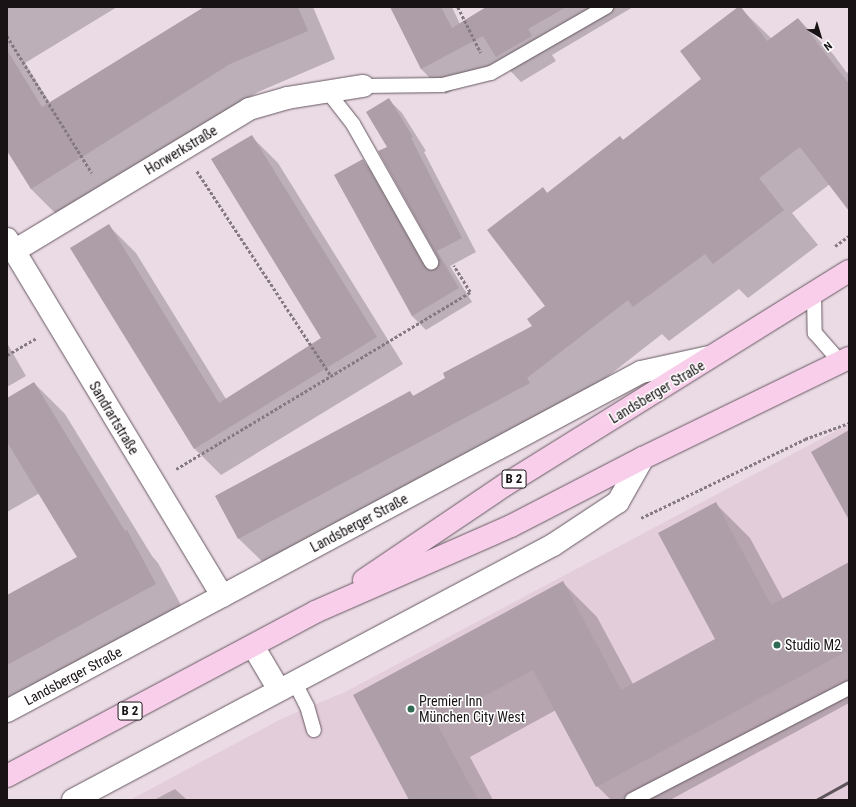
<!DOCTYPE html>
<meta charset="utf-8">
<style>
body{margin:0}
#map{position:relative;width:856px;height:807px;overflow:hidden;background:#ebdbe5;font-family:"Roboto Condensed",sans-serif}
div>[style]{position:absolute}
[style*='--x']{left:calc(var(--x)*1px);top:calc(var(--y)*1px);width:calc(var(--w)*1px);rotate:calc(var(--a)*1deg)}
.built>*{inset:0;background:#e4cddb}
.shadow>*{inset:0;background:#0003}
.building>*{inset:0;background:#ad9ea7}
.path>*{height:2.5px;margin-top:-1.25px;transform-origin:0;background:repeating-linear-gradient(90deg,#867a81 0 3px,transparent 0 5px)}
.roads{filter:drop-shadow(0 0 1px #665961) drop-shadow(0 0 1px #665961)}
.lane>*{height:14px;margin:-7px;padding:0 7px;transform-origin:7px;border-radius:7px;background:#fff}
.street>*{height:22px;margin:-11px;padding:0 11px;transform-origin:11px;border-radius:11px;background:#fff}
.primary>*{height:22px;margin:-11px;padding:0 11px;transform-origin:11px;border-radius:11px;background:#f9ceea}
.rail>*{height:3px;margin:-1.5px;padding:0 1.5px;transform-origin:1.5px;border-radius:1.5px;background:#5d5459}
.dots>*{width:11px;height:11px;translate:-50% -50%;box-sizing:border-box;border:2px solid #fff;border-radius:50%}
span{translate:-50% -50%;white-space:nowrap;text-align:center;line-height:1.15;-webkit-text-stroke:3px #fff;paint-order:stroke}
.shield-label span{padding:1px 3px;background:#fff;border:1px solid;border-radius:3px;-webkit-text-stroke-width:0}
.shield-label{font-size:13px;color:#191316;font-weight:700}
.street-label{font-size:14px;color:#191316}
.poi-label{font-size:14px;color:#191316}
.left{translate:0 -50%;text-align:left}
.frame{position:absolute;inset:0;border:8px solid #191316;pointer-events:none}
.north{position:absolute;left:800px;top:16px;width:40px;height:40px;-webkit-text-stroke:3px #fff;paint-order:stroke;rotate:142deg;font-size:11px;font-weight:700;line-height:16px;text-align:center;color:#191316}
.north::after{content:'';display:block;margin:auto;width:14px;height:18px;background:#191316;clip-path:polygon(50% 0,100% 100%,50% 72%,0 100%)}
</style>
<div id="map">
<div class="built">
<div style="clip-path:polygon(849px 424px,849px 800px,130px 800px,281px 719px,345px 692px)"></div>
</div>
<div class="shadow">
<div style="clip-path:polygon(7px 7px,117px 7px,25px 63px,50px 103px,206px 7px,313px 7px,335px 59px,258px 92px,59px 217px,31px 189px,7px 149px)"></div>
<div style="clip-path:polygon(391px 7px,452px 7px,460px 24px,488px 7px,633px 7px,552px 55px,556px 61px,521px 82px,503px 63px,446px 94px,421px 69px)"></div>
<div style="clip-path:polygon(739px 7px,772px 39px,798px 19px,833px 54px,847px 73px,849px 71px,849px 209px,830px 184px,792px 213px,818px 245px,748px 298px,739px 289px,669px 341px,662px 334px,561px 413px,274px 573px,239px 539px,216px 496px,410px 392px,414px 397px,534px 326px,547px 306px,543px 188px,548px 194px,620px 137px,624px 141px,703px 79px)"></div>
<div style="clip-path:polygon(388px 99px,402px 113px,426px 151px,424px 152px,476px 252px,450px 266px,472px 302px,426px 330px,412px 316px,363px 161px,377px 175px,431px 271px,439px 266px,439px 258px,388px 147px)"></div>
<div style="clip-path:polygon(251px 136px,278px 163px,403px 364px,221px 475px,194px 448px,109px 226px,136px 253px,226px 399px,323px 338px)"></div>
<div style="clip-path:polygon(7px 343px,26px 376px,7px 387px)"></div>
<div style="clip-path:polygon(34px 383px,65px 414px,152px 556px,158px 563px,187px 616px,7px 713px,7px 596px,79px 557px,40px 493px,7px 512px,7px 399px)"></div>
<div style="clip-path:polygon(715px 503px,750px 538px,783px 599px,849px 563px,849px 703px,670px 800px,611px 800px,597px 786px,556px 710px,470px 757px,493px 800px,411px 800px,354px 696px,563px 583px,597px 617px,633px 684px,716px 639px)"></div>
<div style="clip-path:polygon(175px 789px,187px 800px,154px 800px)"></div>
</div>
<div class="building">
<div style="clip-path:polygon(204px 7px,298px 7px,308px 31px,230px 64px,31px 189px,7px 151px,7px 50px,42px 107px)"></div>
<div style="clip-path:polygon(390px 7px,441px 7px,452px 28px,486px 7px,566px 7px,528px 29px,532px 36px,496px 57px,483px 36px,421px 69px)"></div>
<div style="clip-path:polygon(738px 7px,741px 7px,767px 41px,798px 18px,849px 84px,849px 211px,800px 147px,759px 178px,784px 210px,713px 264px,705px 254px,633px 307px,628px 300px,527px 378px,530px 383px,238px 539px,215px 496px,410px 391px,413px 396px,445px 378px,443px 373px,532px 326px,527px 319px,545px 306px,487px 230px,543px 187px,547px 193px,620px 136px,623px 140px,701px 79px,680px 51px)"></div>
<div style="clip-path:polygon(389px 98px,413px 137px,411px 138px,462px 238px,437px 251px,459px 288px,412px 316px,334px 175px,363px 159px,424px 266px,431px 270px,438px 267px,438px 258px,378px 151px,387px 147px,366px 112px)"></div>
<div style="clip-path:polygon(252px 135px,377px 337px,194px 449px,70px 248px,109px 224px,219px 403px,321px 338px,211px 159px)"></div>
<div style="clip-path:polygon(34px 382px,125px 531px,127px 530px,156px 584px,7px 665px,7px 595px,77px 557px,7px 442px,7px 398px)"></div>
<div style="clip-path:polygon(849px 430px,849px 520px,811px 452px)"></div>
<div style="clip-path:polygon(716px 502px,771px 605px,849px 562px,849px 650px,596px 787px,533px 670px,436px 722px,478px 800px,409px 800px,353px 695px,563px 581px,621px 690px,715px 639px,658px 533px)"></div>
</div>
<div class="path">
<div style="--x:458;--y:7;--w:51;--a:63.4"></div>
<div style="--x:7;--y:36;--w:161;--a:58.2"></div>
<div style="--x:197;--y:171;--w:245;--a:56.8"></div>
<div style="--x:835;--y:246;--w:17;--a:-36"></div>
<div style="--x:7;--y:355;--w:34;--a:-30"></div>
<div style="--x:176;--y:469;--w:343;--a:-31"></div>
<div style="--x:470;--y:292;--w:31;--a:-122"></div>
<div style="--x:641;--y:518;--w:182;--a:-25.7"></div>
<div style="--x:805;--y:439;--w:47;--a:-20"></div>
</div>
<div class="roads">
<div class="lane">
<div style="--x:363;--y:86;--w:79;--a:-0.7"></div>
<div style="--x:442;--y:85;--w:50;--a:-13.8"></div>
<div style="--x:491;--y:73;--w:133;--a:-29.9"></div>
<div style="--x:328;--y:92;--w:41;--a:52"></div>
<div style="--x:353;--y:124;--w:159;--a:60.5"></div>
<div style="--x:814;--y:294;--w:39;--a:89"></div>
<div style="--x:815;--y:333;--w:38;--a:49"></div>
<div style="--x:294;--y:681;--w:28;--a:63"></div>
<div style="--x:307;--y:706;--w:25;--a:74"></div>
<div style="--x:632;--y:800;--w:244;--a:-27.3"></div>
</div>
<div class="street">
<div style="--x:7;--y:239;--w:417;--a:58.9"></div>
<div style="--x:14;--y:251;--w:275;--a:-31.1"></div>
<div style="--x:249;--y:109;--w:40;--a:-16"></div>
<div style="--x:287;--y:98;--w:77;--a:-9"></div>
<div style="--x:253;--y:646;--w:51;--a:59.4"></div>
<div style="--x:7;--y:711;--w:719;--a:-28.13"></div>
<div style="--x:641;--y:372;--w:70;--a:-12.4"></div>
<div style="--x:73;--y:800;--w:544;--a:-27.98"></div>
<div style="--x:553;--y:545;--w:78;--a:-33.5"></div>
<div style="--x:618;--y:502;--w:51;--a:-60.4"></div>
</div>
<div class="primary">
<div style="--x:364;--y:580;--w:170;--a:-34"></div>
<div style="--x:505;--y:485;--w:405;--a:-31.9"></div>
<div style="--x:7;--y:776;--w:349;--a:-28"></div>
<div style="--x:315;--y:612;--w:214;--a:-23.7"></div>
<div style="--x:511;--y:526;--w:148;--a:-27.3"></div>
<div style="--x:643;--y:458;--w:229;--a:-25.9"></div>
</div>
</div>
<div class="rail">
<div style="--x:816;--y:800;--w:38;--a:-29"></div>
</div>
<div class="dots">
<div style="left:777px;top:645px;background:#316a52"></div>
<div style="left:411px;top:709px;background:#316a52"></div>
</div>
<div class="shield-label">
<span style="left:514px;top:479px">B 2</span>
<span style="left:130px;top:711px">B 2</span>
</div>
<div class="street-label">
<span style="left:181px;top:150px;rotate:-31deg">Horwerkstraße</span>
<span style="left:657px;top:392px;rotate:-31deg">Landsberger Straße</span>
<span style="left:114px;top:418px;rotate:59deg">Sandrartstraße</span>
<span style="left:359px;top:523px;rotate:-28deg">Landsberger Straße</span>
<span style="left:73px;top:676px;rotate:-28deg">Landsberger Straße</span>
</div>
<div class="poi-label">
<span class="left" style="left:785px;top:645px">Studio M2</span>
<span class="left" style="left:419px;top:709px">Premier Inn<br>München City West</span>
</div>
<div class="frame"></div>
<div class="north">N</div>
</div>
